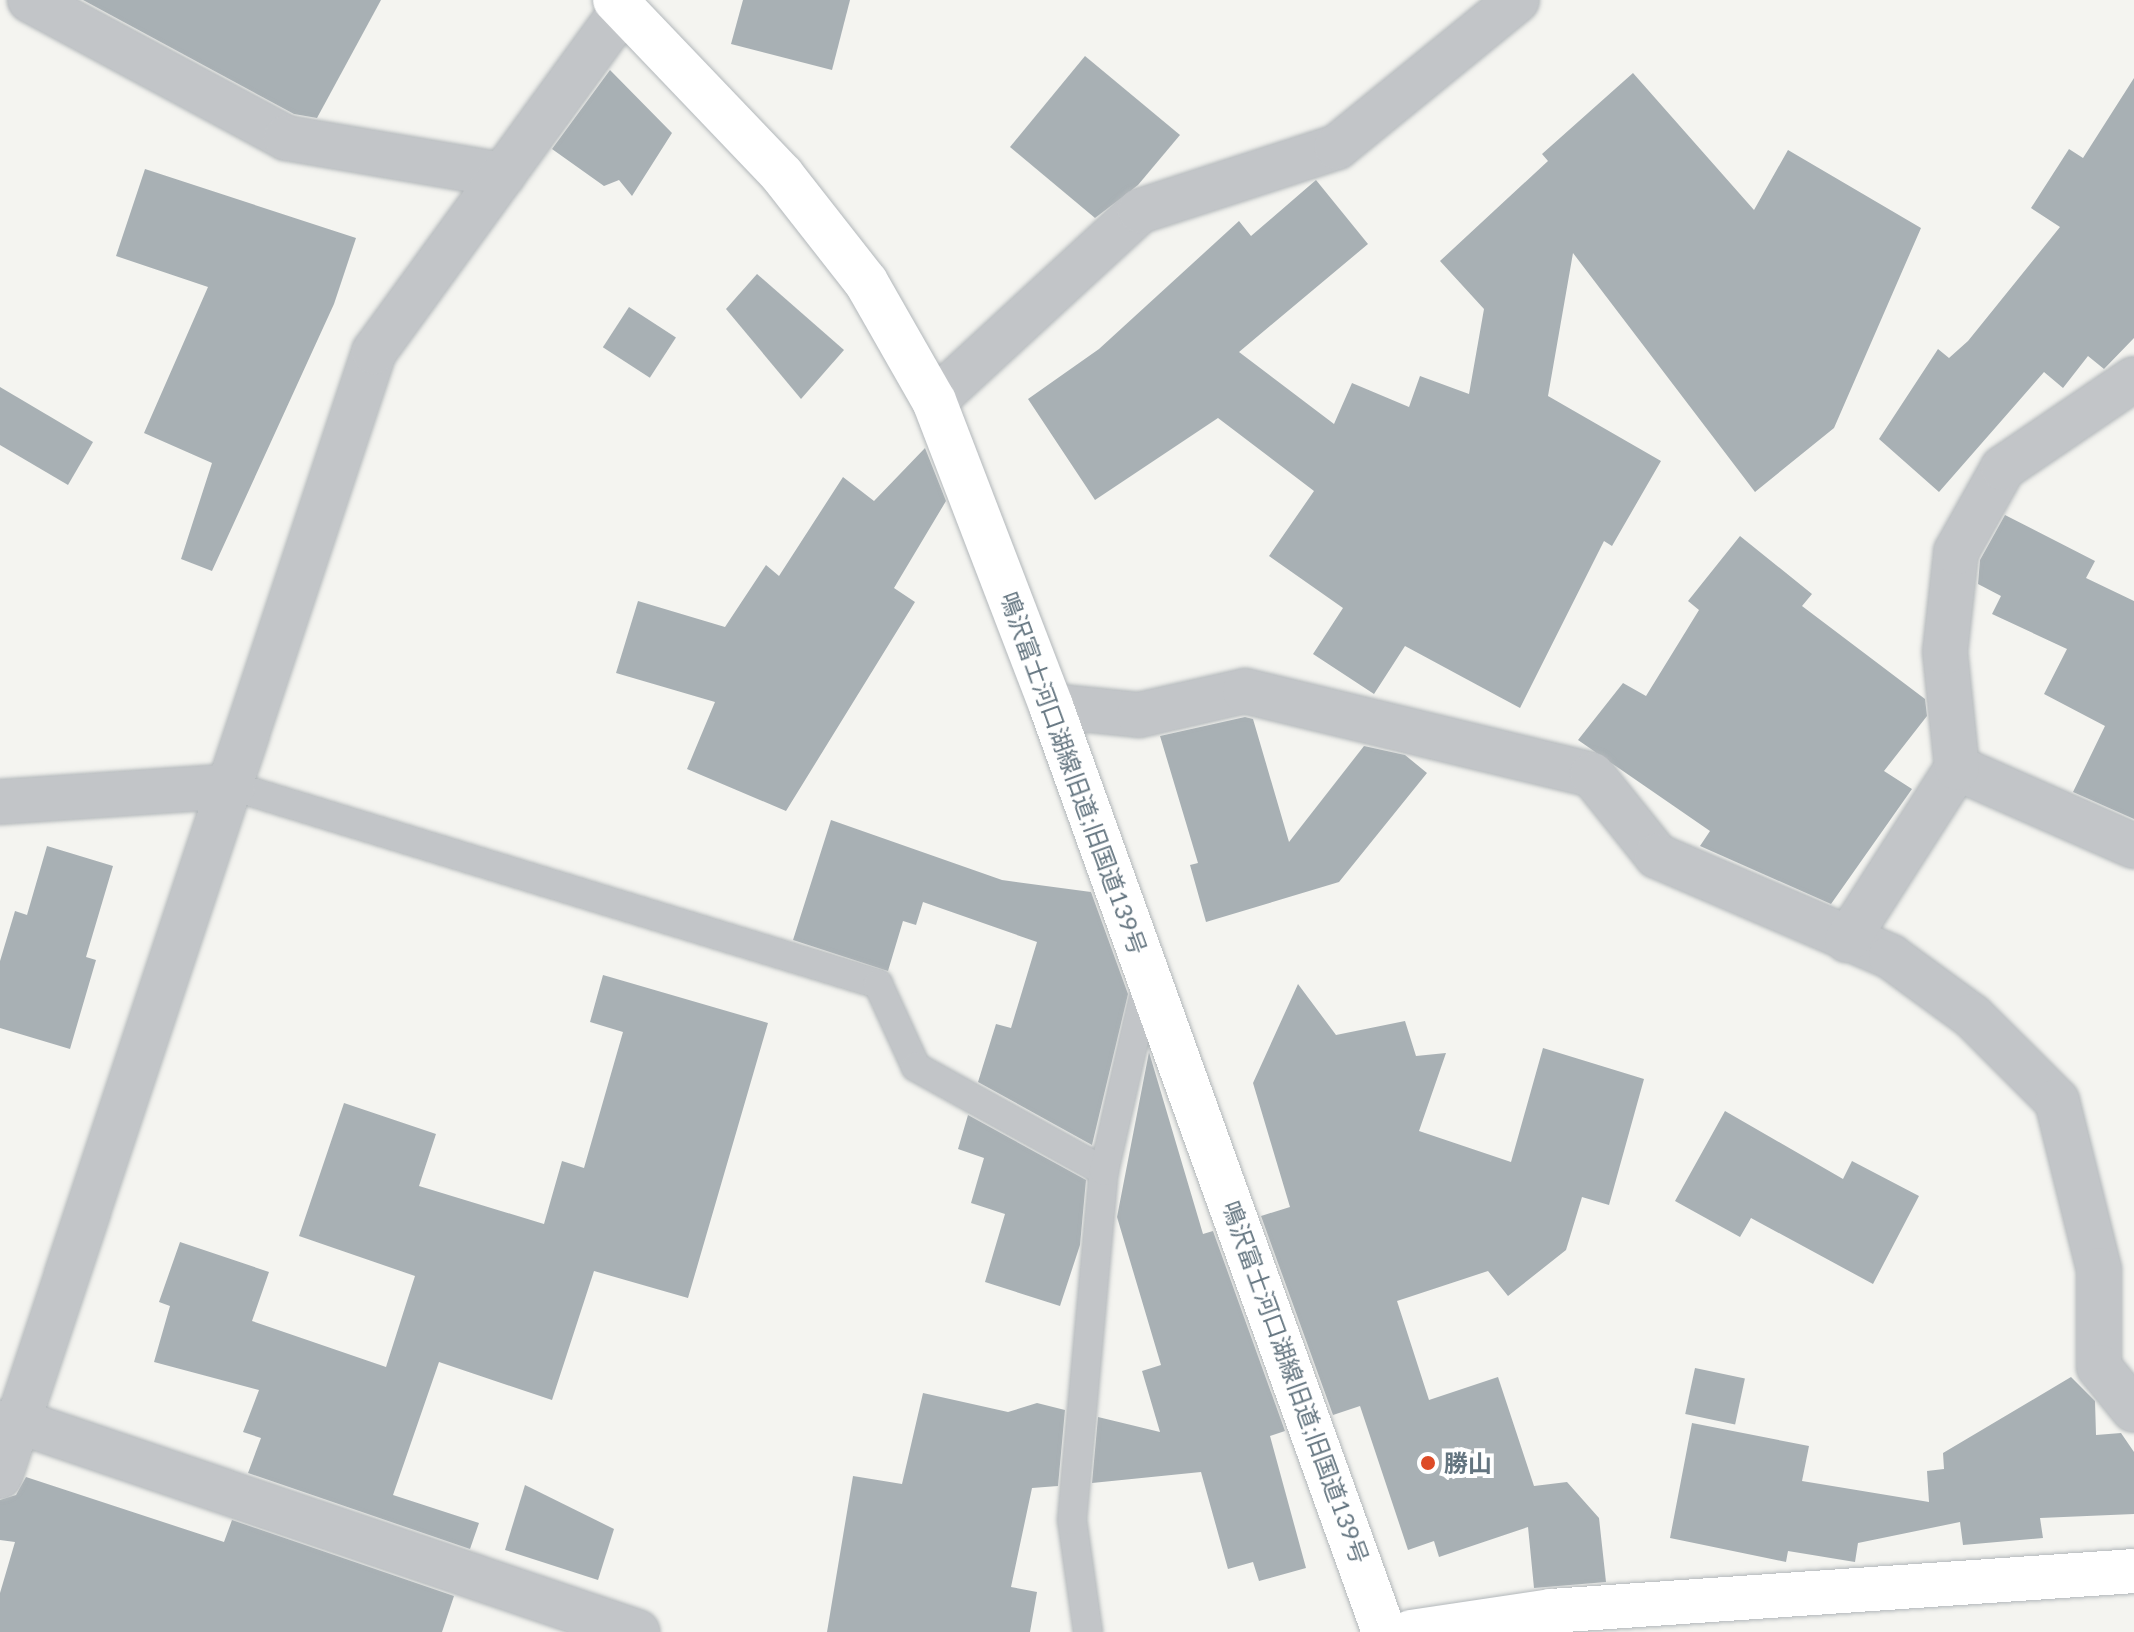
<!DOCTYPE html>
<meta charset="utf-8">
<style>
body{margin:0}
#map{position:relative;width:2134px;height:1632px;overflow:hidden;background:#f4f4f0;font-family:Lato,"Noto Sans JP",sans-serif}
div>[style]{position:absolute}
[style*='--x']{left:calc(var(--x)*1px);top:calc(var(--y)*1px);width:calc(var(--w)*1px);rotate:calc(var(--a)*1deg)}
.building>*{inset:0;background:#a8b0b4;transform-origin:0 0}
.roads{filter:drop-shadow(0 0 2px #b2b7ba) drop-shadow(0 0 2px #b2b7ba)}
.lane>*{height:28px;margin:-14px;padding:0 14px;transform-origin:14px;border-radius:14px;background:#c2c5c8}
.street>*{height:44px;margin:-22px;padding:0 22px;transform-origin:22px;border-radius:22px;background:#c2c5c8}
.secondary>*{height:44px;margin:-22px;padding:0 22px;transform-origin:22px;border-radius:22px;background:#fff}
.dots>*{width:22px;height:22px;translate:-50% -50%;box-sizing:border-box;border:4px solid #fff;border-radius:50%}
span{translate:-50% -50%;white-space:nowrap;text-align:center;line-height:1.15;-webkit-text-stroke:8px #fff;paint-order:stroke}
.street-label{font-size:24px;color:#647580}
.poi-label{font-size:24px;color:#647580;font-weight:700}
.left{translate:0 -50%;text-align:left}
</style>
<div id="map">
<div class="building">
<div style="clip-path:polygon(83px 0,381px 0,317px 118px,294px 114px)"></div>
<div style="clip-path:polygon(743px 0,850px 0,832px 70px,731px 44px)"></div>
<div style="clip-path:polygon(1085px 56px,1180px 135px,1138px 185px,1095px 218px,1010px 147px)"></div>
<div style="clip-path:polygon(610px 70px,672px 133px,632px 196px,619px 180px,604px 186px,552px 149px)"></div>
<div style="clip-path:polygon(1633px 73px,1754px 210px,1788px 150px,1921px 228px,1834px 428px,1755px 492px,1573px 253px,1548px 396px,1661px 461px,1612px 546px,1604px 541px,1520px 708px,1405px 646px,1374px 694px,1313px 654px,1343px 608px,1269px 556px,1314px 491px,1218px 418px,1095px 500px,1028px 399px,1099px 349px,1239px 221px,1251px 236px,1316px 180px,1368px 244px,1239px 352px,1334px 424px,1352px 383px,1409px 407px,1420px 376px,1469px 394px,1484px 309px,1440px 261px,1548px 161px,1542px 154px)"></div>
<div style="clip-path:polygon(2134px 78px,2134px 338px,2104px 369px,2088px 356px,2063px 388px,2044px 372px,1939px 492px,1879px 439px,1938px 349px,1949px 358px,1968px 341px,2060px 227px,2031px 208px,2069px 149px,2083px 158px)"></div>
<div style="clip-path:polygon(145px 169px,356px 238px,334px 304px,212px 571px,181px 559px,212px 463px,144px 433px,208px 287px,116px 256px)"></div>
<div style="clip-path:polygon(757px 274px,844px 350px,801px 399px,726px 309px)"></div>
<div style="left:629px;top:307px;width:56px;height:48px;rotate:33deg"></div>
<div style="clip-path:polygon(0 387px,93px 442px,68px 485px,0 445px)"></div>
<div style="clip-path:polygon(925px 448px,946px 501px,894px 588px,915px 602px,786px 811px,687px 769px,715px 702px,616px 673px,638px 601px,725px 627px,766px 565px,779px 576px,843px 477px,874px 501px)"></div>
<div style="clip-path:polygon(2005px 515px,2095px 561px,2086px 578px,2134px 601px,2134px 819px,2073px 792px,2105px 726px,2044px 694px,2067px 649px,1992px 614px,2001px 596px,1978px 584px,1980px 560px)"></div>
<div style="clip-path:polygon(1740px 536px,1812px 594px,1802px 606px,1925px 699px,1927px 716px,1884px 771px,1912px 789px,1831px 904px,1700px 846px,1710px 831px,1578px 740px,1623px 683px,1646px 696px,1699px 610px,1688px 601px)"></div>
<div style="clip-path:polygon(1245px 717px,1253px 719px,1289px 842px,1364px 746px,1405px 755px,1427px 773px,1339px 882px,1206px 922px,1190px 865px,1198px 863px,1160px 736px)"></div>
<div style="clip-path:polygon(831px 820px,1002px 880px,1091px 892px,1128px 994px,1092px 1145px,978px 1082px,996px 1024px,1011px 1028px,1037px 942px,923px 902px,916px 925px,903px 921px,888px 971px,793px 940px)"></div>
<div style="clip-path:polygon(47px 846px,113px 866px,86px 957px,96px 960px,70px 1049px,0 1028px,0 961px,15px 911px,27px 915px)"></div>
<div style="clip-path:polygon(603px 975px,768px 1023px,688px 1298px,594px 1271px,552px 1400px,439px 1362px,393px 1495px,479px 1523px,470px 1549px,248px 1473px,261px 1438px,243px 1432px,259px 1390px,154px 1362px,170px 1306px,159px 1302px,180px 1242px,269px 1272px,252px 1321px,386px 1367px,415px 1276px,299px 1236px,344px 1103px,436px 1134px,419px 1186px,544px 1224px,562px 1161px,584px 1168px,623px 1032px,590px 1022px)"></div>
<div style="clip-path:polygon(1298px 984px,1336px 1035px,1405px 1021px,1416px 1056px,1446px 1053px,1419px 1131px,1511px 1162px,1543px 1048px,1644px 1079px,1609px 1205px,1582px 1197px,1566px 1250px,1508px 1296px,1488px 1271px,1397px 1301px,1429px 1400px,1498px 1377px,1534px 1486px,1567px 1482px,1599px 1518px,1606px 1582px,1534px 1588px,1528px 1527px,1439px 1557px,1434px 1541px,1408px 1550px,1360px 1406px,1333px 1415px,1261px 1216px,1290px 1207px,1253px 1083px)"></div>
<div style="clip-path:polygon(1149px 1052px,1203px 1234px,1213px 1231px,1285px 1431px,1270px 1436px,1306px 1568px,1259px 1581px,1253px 1562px,1228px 1569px,1201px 1472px,1092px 1483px,1098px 1417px,1160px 1432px,1142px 1371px,1161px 1365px,1117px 1217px)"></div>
<div style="clip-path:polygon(1725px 1111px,1843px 1179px,1852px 1161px,1919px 1196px,1873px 1284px,1751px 1218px,1740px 1237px,1675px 1201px)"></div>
<div style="clip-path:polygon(968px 1115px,1086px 1180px,1080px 1245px,1060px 1306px,985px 1282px,1005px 1214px,971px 1203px,984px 1158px,958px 1149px)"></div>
<div style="left:1695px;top:1368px;width:51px;height:47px;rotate:12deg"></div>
<div style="clip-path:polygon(2071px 1377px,2095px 1401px,2096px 1435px,2121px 1433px,2134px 1452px,2134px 1514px,2040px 1518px,2043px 1538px,1963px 1545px,1960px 1522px,1858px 1543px,1855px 1562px,1788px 1551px,1786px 1562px,1670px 1538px,1692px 1423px,1809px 1446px,1802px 1481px,1929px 1502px,1927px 1471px,1944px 1469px,1943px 1453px)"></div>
<div style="clip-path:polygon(923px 1393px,1008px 1412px,1037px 1403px,1065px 1410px,1058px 1486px,1032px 1488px,1011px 1587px,1037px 1592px,1030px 1632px,827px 1632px,853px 1476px,902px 1484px)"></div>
<div style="clip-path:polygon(26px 1477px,224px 1542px,232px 1520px,454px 1596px,442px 1632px,0 1632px,0 1593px,15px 1542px,0 1540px,0 1500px,16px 1495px)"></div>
<div style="clip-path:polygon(525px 1485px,614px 1529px,598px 1580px,505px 1550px)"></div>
</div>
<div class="roads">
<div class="lane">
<div style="--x:232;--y:786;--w:676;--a:17.04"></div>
<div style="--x:878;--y:984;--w:91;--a:65.4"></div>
<div style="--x:916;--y:1067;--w:215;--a:29"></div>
<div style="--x:1088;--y:1632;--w:113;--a:-98.1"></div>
<div style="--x:1072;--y:1520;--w:350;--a:-84.8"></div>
<div style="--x:1104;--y:1171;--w:174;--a:-77.1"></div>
<div style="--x:1143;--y:1001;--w:14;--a:-36"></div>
</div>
<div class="street">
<div style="--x:30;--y:0;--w:291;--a:28.3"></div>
<div style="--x:286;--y:138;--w:220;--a:9.7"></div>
<div style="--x:934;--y:401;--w:280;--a:-42.7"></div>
<div style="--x:1140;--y:211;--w:207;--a:-18"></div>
<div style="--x:1337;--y:147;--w:232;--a:-39.2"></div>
<div style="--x:1051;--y:706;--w:88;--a:5.8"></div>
<div style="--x:1139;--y:715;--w:109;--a:-12.8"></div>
<div style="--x:1245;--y:691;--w:357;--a:13.6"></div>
<div style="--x:1592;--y:775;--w:104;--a:51.3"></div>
<div style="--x:1657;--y:856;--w:255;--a:23.3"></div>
<div style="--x:1891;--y:957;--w:100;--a:36.1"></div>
<div style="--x:1972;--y:1016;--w:120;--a:45"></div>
<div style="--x:2057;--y:1101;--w:174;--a:76"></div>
<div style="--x:2099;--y:1270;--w:97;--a:90"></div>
<div style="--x:2099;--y:1367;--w:55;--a:50.9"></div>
<div style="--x:1957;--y:768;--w:193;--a:23.8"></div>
<div style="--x:0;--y:802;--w:233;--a:-3.9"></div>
<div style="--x:1847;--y:940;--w:204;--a:-57.4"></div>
<div style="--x:1957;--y:768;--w:117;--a:-95.9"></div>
<div style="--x:1945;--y:652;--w:101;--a:-83.7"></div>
<div style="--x:1956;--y:552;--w:96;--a:-60.8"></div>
<div style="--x:2003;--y:468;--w:158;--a:-34.2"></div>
<div style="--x:0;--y:1423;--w:23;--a:0"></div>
<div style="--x:23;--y:1423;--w:649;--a:18.8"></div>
<div style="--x:0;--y:1476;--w:1185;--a:-71.6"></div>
<div style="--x:374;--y:352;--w:424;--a:-54"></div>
</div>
<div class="secondary">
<div style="--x:615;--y:0;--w:242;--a:46.3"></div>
<div style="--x:782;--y:175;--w:136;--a:51.9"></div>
<div style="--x:866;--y:282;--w:137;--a:60.3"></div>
<div style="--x:934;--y:401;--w:327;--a:69"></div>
<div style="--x:1051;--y:706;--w:984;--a:70.22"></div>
<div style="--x:1411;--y:1632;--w:142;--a:-8.5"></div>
<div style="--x:1551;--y:1611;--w:584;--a:-3.92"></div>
</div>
</div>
<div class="dots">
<div style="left:1428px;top:1463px;background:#dd4b27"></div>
</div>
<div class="street-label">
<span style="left:1074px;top:773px;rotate:70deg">鳴沢富士河口湖線旧道;旧国道139号</span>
<span style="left:1296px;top:1382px;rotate:70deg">鳴沢富士河口湖線旧道;旧国道139号</span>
</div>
<div class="poi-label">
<span class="left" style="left:1444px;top:1463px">勝山</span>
</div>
</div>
